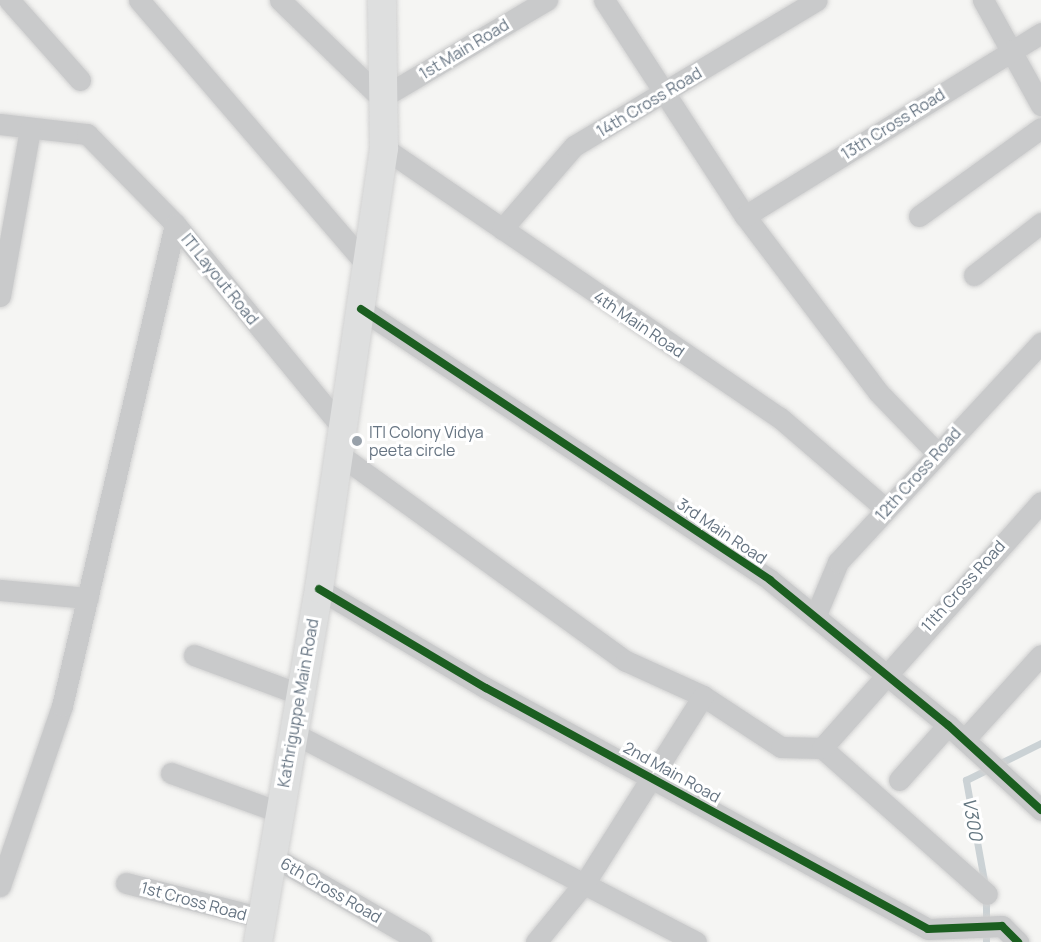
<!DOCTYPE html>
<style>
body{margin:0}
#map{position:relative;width:1041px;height:942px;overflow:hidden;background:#f5f5f3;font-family:Manrope,sans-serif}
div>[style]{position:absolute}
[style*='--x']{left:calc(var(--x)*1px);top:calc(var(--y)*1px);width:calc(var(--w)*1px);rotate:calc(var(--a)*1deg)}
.stream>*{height:7px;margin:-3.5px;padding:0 3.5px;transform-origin:3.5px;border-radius:3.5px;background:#cbd2d5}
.roads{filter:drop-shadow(0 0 2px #d1d1d1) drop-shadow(0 0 2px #d1d1d1)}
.street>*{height:21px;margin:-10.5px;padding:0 10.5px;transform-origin:10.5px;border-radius:10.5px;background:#c9cacb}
.secondary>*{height:28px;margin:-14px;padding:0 14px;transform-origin:14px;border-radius:14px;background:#dedfdf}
.cycleway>*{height:8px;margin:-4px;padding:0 4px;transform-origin:4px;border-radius:4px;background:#1b5e20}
.dots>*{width:16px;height:16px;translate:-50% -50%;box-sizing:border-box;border:3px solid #fff;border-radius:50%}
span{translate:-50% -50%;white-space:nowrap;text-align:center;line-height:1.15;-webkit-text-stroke:6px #fff;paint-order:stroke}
.street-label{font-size:16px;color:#667482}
.poi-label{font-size:16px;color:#667482}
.left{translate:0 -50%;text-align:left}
.water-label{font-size:18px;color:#62757f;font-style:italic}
</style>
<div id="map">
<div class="stream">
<div style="--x:985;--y:886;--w:108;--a:-100.2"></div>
<div style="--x:966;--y:780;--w:84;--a:-26.3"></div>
<div style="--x:986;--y:942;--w:45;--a:-90"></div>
</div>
<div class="roads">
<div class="street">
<div style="--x:9;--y:0;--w:107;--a:48.4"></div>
<div style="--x:139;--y:0;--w:348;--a:49.3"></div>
<div style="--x:280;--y:0;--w:141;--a:44.1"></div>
<div style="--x:381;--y:98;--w:193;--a:-30.6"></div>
<div style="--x:604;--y:0;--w:258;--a:56.9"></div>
<div style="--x:745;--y:216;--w:221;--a:52.9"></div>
<div style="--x:878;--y:392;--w:85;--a:46"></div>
<div style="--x:983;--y:0;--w:120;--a:61.1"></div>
<div style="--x:0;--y:124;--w:88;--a:6.6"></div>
<div style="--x:87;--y:134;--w:126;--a:45.6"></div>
<div style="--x:175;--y:224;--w:266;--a:50.6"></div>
<div style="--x:384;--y:148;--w:478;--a:34.3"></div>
<div style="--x:779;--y:417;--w:141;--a:40.7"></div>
<div style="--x:745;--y:216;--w:348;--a:-31.7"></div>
<div style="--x:919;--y:216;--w:150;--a:-35.8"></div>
<div style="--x:502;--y:229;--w:110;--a:-49.1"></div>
<div style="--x:574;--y:146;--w:283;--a:-31"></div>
<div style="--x:974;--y:275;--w:85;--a:-37.8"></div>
<div style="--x:0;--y:296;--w:170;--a:-79.8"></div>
<div style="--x:361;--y:309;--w:491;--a:33.5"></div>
<div style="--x:770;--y:580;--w:230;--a:39.2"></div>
<div style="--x:948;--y:725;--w:126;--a:42.4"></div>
<div style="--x:340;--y:455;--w:352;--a:35.8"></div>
<div style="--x:626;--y:661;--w:85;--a:24.4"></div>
<div style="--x:703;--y:696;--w:93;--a:33.2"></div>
<div style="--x:781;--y:747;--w:41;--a:1.4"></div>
<div style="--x:822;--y:748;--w:220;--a:41.5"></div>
<div style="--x:319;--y:589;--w:194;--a:30.7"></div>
<div style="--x:486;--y:688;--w:503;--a:28.6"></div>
<div style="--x:928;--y:929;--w:74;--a:-2.3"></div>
<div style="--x:1002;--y:926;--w:23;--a:45"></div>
<div style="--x:0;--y:590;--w:88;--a:5.2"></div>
<div style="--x:815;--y:617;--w:60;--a:-67.3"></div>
<div style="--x:838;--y:562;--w:299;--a:-47.2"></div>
<div style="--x:194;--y:655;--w:112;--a:20.4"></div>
<div style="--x:291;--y:732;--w:456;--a:27.4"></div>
<div style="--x:965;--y:739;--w:113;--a:-47.9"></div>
<div style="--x:822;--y:748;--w:329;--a:-48.3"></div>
<div style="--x:171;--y:773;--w:115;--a:19.9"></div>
<div style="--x:899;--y:780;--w:74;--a:-48.3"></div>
<div style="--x:272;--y:856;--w:172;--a:30"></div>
<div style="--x:126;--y:883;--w:140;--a:14.4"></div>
<div style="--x:0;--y:886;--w:190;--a:-71"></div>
<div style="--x:62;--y:706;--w:495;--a:-76.8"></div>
<div style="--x:536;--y:942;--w:79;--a:-50.7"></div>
<div style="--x:586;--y:881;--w:219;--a:-57.7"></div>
</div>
<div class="secondary">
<div style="--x:258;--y:942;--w:358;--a:-80.2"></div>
<div style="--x:319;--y:589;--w:446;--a:-81.6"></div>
<div style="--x:384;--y:148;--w:148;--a:-90.8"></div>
</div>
</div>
<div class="cycleway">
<div style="--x:361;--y:309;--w:491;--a:33.5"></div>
<div style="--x:770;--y:580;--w:230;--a:39.2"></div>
<div style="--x:948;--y:725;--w:126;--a:42.4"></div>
<div style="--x:319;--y:589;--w:194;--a:30.7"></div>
<div style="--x:486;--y:688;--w:503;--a:28.6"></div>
<div style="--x:928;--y:929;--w:74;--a:-2.3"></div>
<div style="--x:1002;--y:926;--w:23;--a:45"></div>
</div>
<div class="dots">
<div style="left:357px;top:441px;background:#98a1aa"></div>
</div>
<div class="street-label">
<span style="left:464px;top:49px;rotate:-31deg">1st Main Road</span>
<span style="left:649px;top:102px;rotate:-31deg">14th Cross Road</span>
<span style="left:893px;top:124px;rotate:-32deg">13th Cross Road</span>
<span style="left:220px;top:279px;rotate:51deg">ITI Layout Road</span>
<span style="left:639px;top:324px;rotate:34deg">4th Main Road</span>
<span style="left:918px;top:474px;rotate:-48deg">12th Cross Road</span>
<span style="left:722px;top:531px;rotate:34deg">3rd Main Road</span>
<span style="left:963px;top:586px;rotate:-48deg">11th Cross Road</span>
<span style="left:298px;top:703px;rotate:-80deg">Kathriguppe Main Road</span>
<span style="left:672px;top:772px;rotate:29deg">2nd Main Road</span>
<span style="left:331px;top:890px;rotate:30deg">6th Cross Road</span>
<span style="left:194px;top:901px;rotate:15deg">1st Cross Road</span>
</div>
<div class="poi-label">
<span class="left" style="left:369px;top:441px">ITI Colony Vidya<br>peeta circle</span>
</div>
<div class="water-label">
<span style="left:973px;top:819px;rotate:80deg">V300</span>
</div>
</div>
